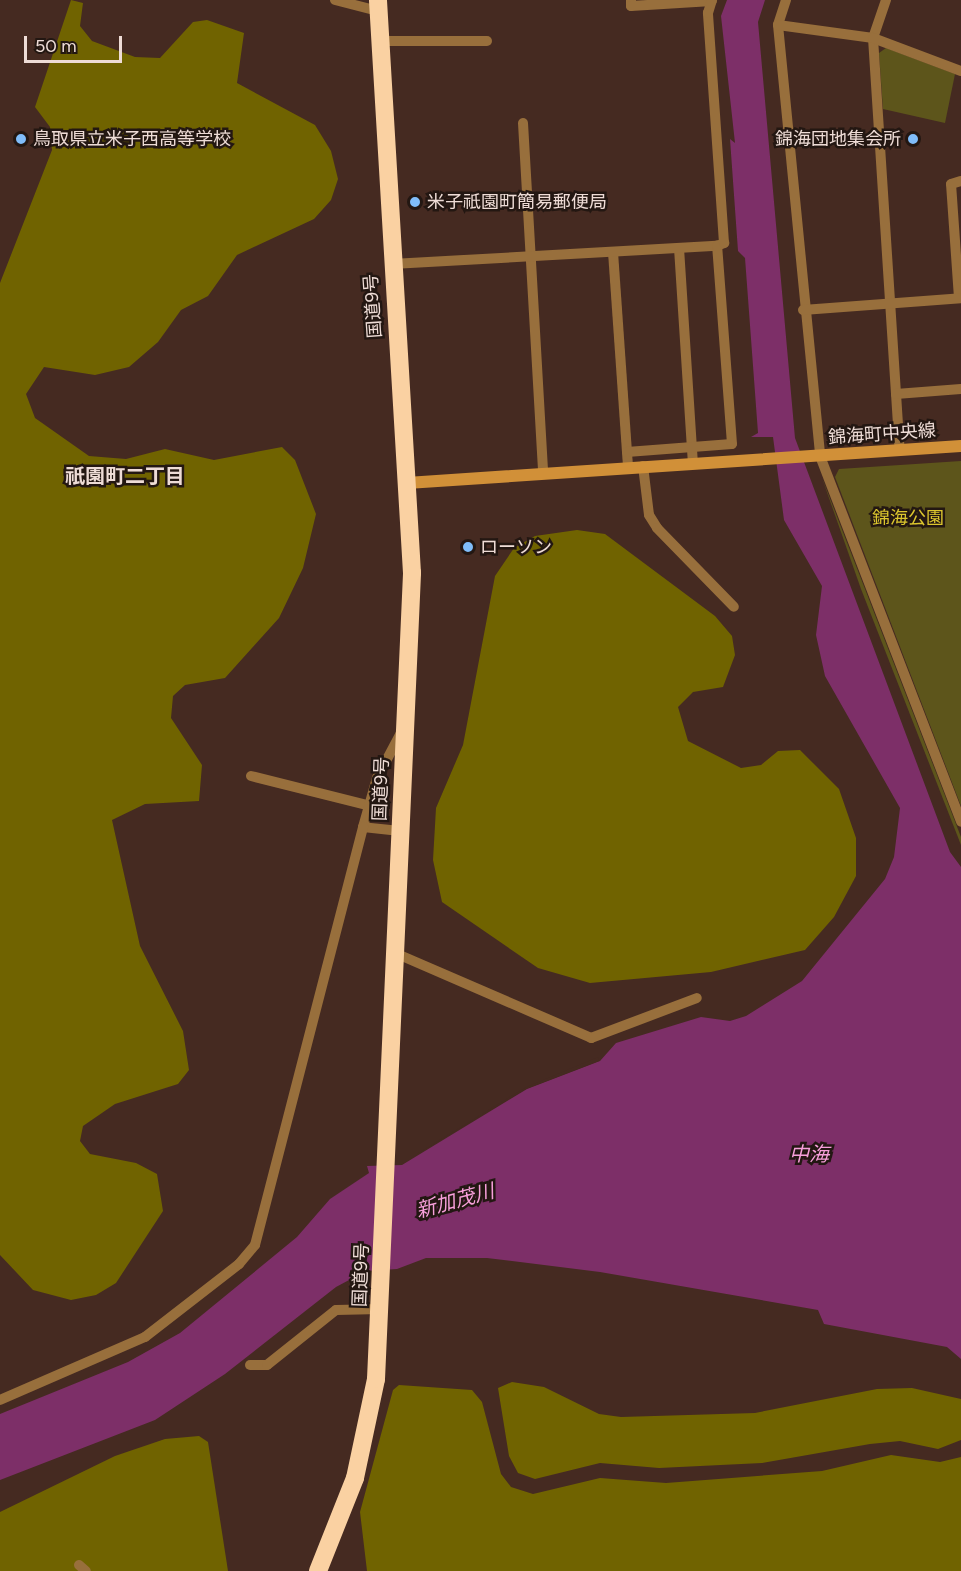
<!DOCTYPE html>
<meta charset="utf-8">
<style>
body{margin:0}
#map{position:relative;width:961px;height:1571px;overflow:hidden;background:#452a21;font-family:Figtree,"Noto Sans JP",sans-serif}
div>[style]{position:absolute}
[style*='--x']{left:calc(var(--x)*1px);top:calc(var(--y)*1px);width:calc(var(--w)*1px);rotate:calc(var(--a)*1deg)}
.green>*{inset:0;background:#5d551b}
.forest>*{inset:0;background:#706300}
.water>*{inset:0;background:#7d2f68}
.pier>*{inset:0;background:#452a21}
.street>*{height:10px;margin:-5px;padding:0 5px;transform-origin:5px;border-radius:5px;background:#986f3c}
.secondary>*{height:12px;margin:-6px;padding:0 6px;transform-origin:6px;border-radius:6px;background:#d19038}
.highway>*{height:18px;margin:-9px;padding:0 9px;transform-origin:9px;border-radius:9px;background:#fad1a2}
.dots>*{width:16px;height:16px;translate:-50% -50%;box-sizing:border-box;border:3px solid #231712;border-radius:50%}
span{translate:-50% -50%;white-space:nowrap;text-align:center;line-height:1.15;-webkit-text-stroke:5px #231712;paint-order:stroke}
.poi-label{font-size:18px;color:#eedcd6}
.left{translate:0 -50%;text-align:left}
.right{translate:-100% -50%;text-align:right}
.street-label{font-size:18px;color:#eedcd6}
.park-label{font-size:18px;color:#dcc62e}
.neighbourhood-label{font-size:20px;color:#eedcd6;font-weight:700}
.water-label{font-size:20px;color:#f79fda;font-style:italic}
.scale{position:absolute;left:24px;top:36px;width:98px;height:27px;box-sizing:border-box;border:3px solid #eedcd6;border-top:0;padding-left:8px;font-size:18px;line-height:21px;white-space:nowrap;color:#eedcd6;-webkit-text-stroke:4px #231712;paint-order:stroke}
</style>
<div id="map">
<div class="green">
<div style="clip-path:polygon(886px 48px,955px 74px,945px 123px,883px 109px,879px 53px)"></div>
<div style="clip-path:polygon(961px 461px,961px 806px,835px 477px,839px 469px)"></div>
<div style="clip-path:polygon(822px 478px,961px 837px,961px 845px,861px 589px)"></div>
</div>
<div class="forest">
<div style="clip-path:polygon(71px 0,83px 3px,80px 26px,92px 41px,135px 57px,160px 58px,193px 22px,207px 20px,244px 33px,237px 83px,315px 125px,331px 151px,338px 179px,331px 200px,314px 219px,237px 255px,208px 296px,181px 310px,158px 342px,129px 367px,95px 375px,44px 367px,26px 394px,35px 418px,89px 456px,126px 459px,165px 449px,214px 460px,282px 447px,295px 460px,316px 514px,303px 568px,279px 618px,225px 678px,185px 685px,173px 696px,171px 718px,202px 765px,199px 801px,145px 804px,112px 820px,140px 946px,183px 1031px,189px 1070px,178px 1084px,115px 1104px,83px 1126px,80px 1141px,90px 1154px,136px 1163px,157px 1174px,163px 1211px,116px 1283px,96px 1295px,71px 1300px,33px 1290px,0 1255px,0 283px,52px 150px,50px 127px,35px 107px)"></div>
<div style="clip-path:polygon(577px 530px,605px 534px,715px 616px,732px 636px,735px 655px,723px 687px,693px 692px,678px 707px,688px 741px,741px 768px,761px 765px,778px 751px,800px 750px,839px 789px,856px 838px,856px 876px,834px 917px,805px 950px,711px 972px,590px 983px,538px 968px,442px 902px,433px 860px,436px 808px,463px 745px,495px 576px,514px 548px,535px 536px)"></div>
<div style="clip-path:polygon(512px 1382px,544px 1387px,599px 1414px,621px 1417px,755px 1413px,877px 1389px,912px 1388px,961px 1399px,961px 1440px,938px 1449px,900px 1441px,870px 1444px,762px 1463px,659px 1468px,600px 1463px,535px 1479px,518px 1473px,509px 1456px,498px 1388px)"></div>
<div style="clip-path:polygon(399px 1385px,472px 1390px,482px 1402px,501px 1474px,511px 1487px,533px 1494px,600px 1478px,666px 1483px,822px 1471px,891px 1455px,940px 1462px,961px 1457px,961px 1571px,367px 1571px,360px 1512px,393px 1390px)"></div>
<div style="clip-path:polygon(199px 1436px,208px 1442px,228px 1571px,0 1571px,0 1512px,115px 1456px,165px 1439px)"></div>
</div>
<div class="water">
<div style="clip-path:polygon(727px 0,765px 0,758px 22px,795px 438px,950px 852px,961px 867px,961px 1359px,947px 1347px,824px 1324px,818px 1310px,600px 1272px,487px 1258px,426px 1258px,397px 1269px,366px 1271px,336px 1287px,225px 1374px,155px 1420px,0 1480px,0 1414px,128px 1362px,180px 1333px,297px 1237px,330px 1199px,369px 1173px,367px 1166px,402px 1165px,527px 1089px,600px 1061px,616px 1043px,701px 1017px,730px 1021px,746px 1016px,802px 981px,885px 879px,894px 857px,900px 808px,825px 676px,816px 635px,822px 586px,784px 520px,773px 437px,751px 437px,758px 433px,745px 258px,738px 251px,730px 139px,735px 143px,721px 16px)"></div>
</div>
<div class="pier">
<div style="clip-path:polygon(598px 1057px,599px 1061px,526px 1089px,415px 1155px,526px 1087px)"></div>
</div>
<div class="street">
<div style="--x:335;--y:0;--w:44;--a:14.3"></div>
<div style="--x:631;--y:0;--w:6;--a:90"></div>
<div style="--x:631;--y:6;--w:81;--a:-3.5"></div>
<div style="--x:786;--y:0;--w:26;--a:108"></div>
<div style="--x:778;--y:25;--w:433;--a:84.4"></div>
<div style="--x:820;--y:456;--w:392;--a:68.9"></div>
<div style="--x:886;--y:0;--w:40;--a:108.9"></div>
<div style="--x:873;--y:38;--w:413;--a:86.3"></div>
<div style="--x:778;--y:25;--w:96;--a:7.8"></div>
<div style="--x:873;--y:38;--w:94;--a:20.6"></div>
<div style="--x:379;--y:41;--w:108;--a:0"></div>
<div style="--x:523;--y:123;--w:350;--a:86.7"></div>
<div style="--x:679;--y:248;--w:216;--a:86.3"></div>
<div style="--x:613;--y:252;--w:216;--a:86"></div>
<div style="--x:392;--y:264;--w:325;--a:-3.2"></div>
<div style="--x:959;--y:298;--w:114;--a:-94"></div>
<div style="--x:951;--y:184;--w:10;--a:-17"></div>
<div style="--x:803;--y:310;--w:158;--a:-4.3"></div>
<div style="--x:896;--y:394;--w:65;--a:-4.4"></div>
<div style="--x:627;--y:452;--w:105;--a:-4.4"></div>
<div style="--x:732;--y:444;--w:199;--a:-94.3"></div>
<div style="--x:717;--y:246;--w:8;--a:-23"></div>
<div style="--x:724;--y:243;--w:231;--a:-94"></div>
<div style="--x:708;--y:13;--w:14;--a:-73"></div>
<div style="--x:643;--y:466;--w:49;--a:83"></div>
<div style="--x:649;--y:515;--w:15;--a:58"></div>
<div style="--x:657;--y:528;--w:110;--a:45.7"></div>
<div style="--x:251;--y:776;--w:123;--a:14.1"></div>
<div style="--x:400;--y:831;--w:37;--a:-174"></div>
<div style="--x:363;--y:827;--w:51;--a:-74.1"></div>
<div style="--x:377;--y:778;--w:55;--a:-62"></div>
<div style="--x:395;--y:953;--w:214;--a:23.4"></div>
<div style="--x:591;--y:1038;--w:113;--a:-20.7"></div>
<div style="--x:250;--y:1365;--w:17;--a:0"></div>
<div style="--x:267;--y:1365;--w:88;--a:-38.6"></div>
<div style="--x:336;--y:1310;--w:44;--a:-1.3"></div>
<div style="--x:0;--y:1400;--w:158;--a:-23.5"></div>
<div style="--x:145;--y:1337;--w:119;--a:-37.8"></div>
<div style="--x:239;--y:1264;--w:25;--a:-50"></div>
<div style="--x:255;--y:1245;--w:432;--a:-75.5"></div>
<div style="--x:79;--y:1565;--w:9;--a:41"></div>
</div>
<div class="secondary">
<div style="--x:407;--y:483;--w:555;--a:-3.82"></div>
</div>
<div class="highway">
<div style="--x:318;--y:1571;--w:100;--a:-68.3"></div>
<div style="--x:355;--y:1478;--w:101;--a:-78"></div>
<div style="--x:376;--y:1379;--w:807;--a:-87.44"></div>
<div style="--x:412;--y:573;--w:574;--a:-93.4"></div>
</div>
<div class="dots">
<div style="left:21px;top:139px;background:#80bdfa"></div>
<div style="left:913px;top:139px;background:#80bdfa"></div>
<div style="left:415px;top:202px;background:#80bdfa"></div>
<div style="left:468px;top:547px;background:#80bdfa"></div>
</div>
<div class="poi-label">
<span class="left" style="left:33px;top:139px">鳥取県立米子西高等学校</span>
<span class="right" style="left:901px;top:139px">錦海団地集会所</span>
<span class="left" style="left:427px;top:202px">米子祇園町簡易郵便局</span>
<span class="left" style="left:480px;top:547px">ローソン</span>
</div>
<div class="street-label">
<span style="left:373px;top:306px;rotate:-94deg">国道9号</span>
<span style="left:882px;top:434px;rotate:-4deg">錦海町中央線</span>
<span style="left:381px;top:789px;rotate:-88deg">国道9号</span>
<span style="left:361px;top:1275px;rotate:-88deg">国道9号</span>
</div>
<div class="park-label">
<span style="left:908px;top:518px">錦海公園</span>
</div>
<div class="neighbourhood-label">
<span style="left:125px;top:476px">祇園町二丁目</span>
</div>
<div class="water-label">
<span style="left:809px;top:1154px">中海</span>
<span style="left:455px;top:1201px;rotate:-15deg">新加茂川</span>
</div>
<div class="scale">50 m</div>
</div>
